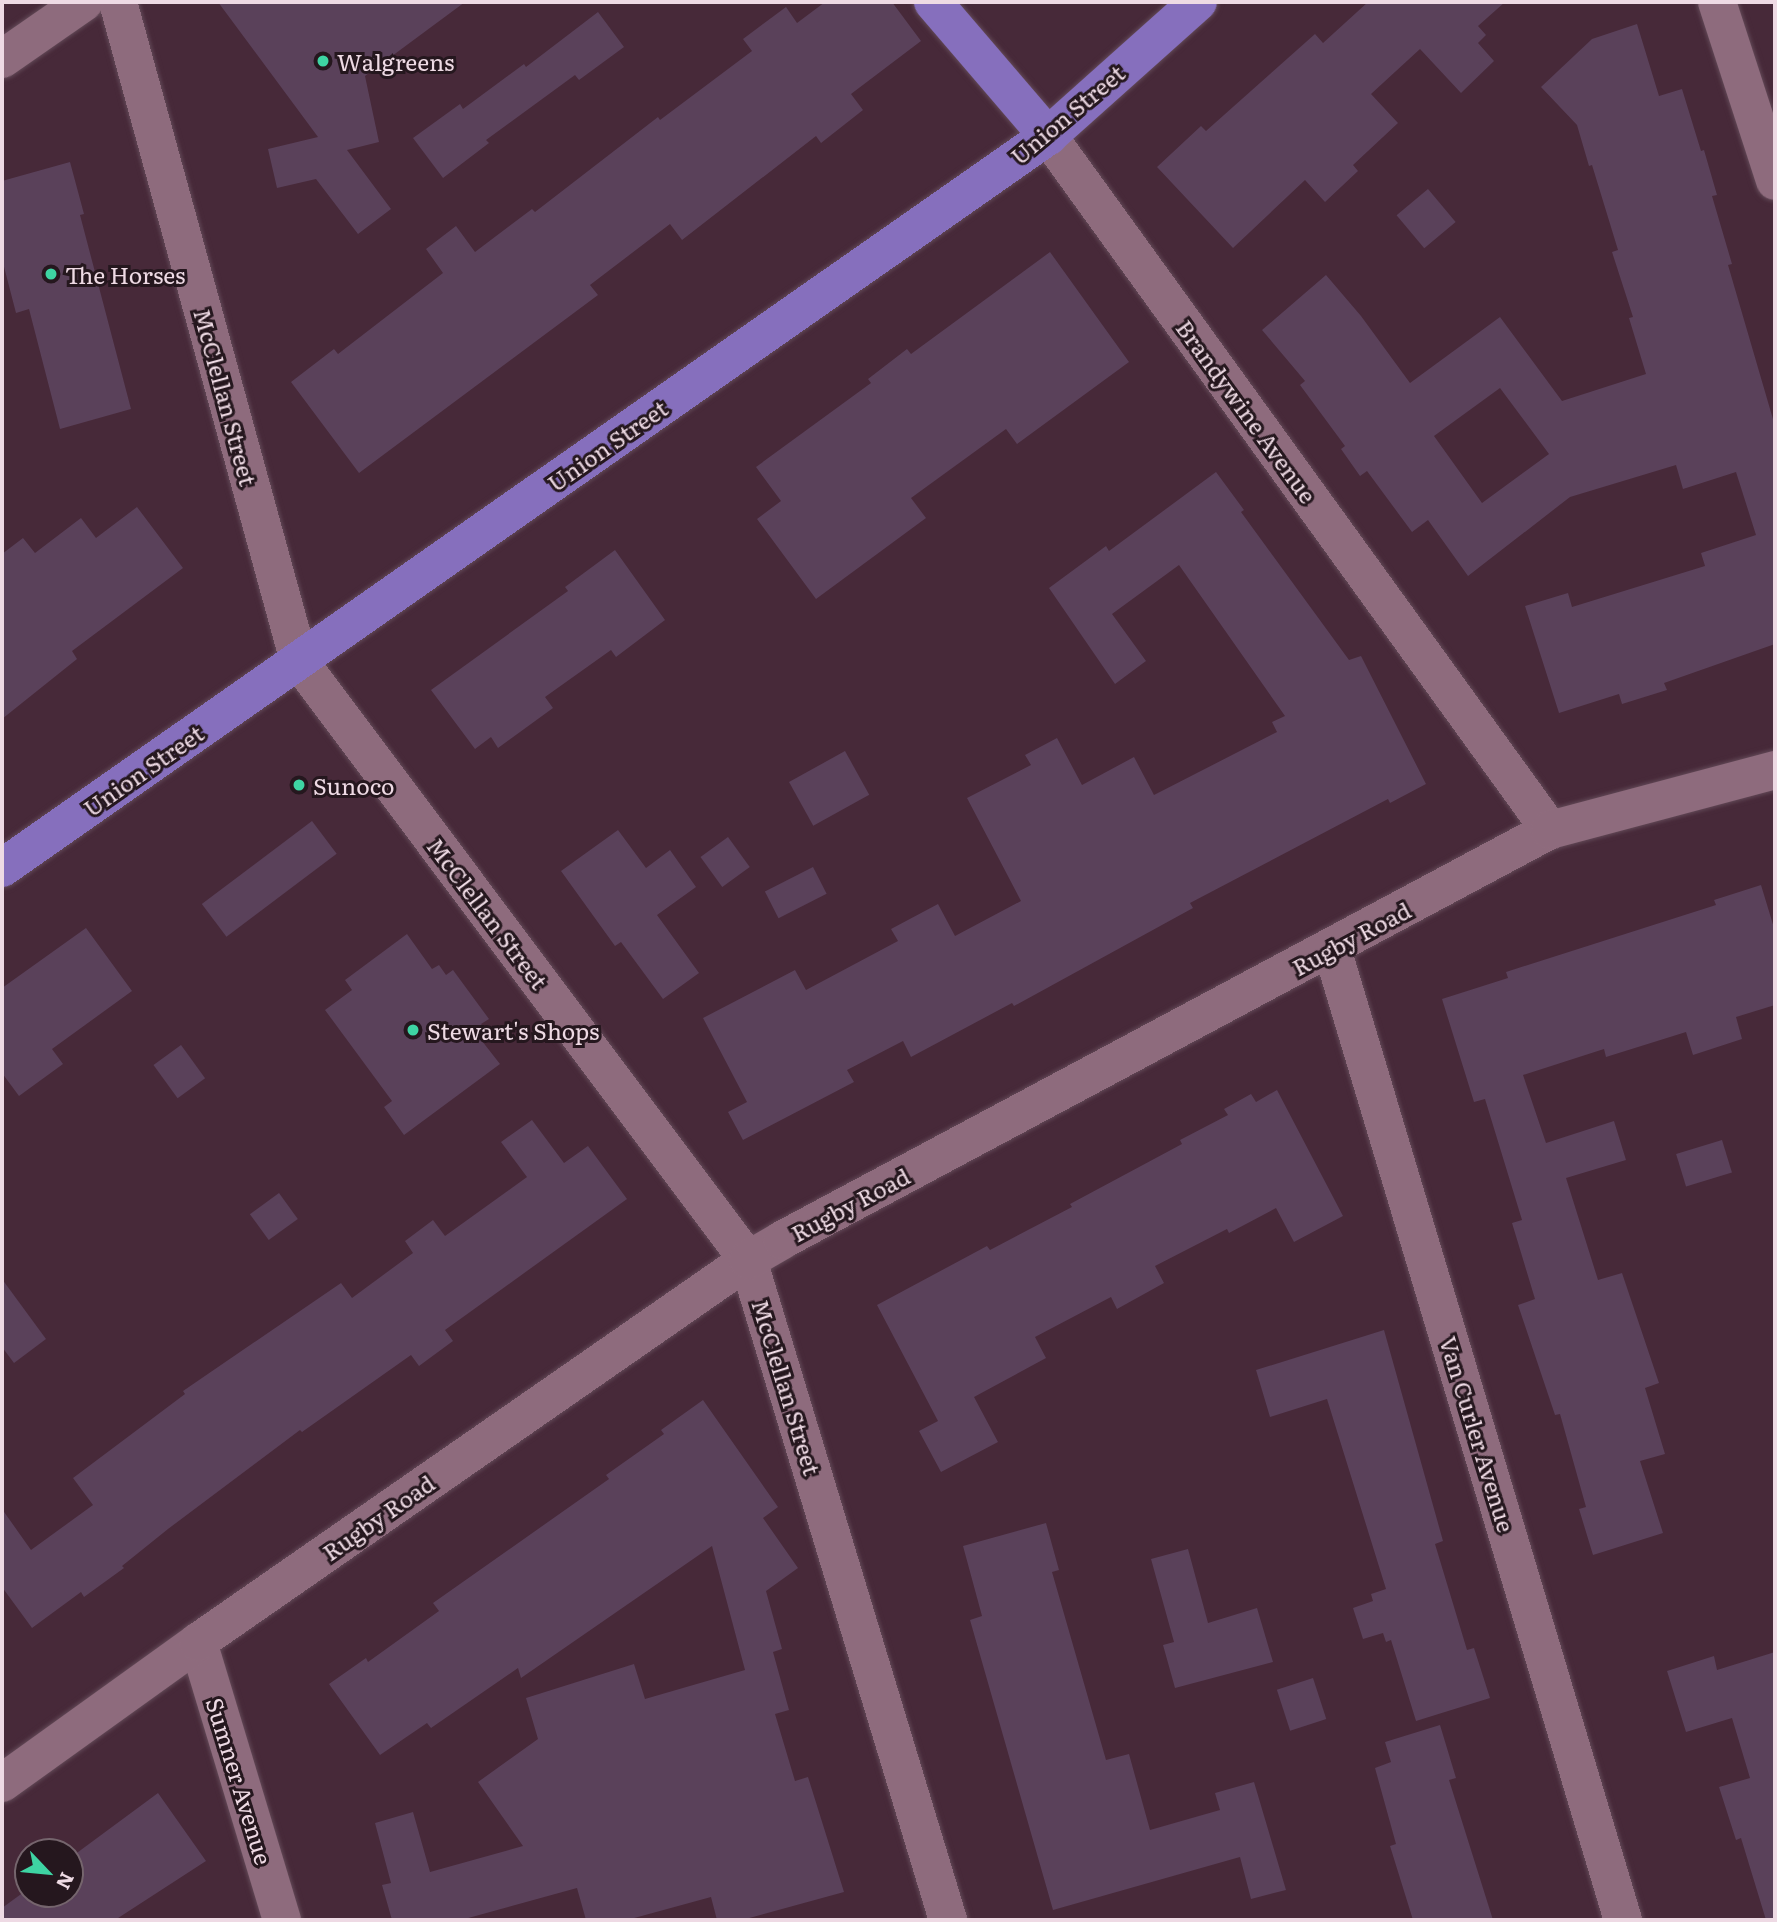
<!DOCTYPE html>
<style>
body{margin:0}
#map{position:relative;width:1777px;height:1922px;overflow:hidden;background:#472939;font-family:Literata,serif}
div>[style]{position:absolute}
[style*='--x']{left:calc(var(--x)*1px);top:calc(var(--y)*1px);width:calc(var(--w)*1px);rotate:calc(var(--a)*1deg)}
.building>*{inset:0;background:#5a415a;transform-origin:0 0}
.roads{filter:drop-shadow(0 0 2px #624957) drop-shadow(0 0 2px #624957)}
.minor>*{height:38px;margin:-19px;padding:0 19px;transform-origin:19px;border-radius:19px;background:#8e6b7d}
.major>*{height:38px;margin:-19px;padding:0 19px;transform-origin:19px;border-radius:19px;background:#866fbd}
.dots>*{width:19px;height:19px;translate:-50% -50%;box-sizing:border-box;border:4px solid #25171e;border-radius:50%}
span{translate:-50% -50%;white-space:nowrap;text-align:center;line-height:1.15;-webkit-text-stroke:6px #25171e;paint-order:stroke}
.poi-label{font-size:23px;color:#eedae4}
.left{translate:0 -50%;text-align:left}
.street-label{font-size:23px;color:#eedae4}
.frame{position:absolute;inset:0;border:4px solid #eedae4;pointer-events:none}
.north{position:absolute;left:14px;top:1838px;width:70px;height:70px;box-sizing:border-box;background:#25171e;border:2px solid #75656d;border-radius:50%;rotate:116deg;font-size:19px;font-weight:700;line-height:28px;text-align:center;color:#eedae4}
.north::after{content:'';display:block;margin:auto;width:24px;height:32px;background:#3ed4a3;clip-path:polygon(50% 0,100% 100%,50% 72%,0 100%)}
</style>
<div id="map">
<div class="building">
<div style="clip-path:polygon(218px 2px,465px 2px,365px 76px,379px 142px,347px 150px,391px 209px,358px 234px,316px 179px,277px 188px,268px 149px,318px 137px)"></div>
<div style="clip-path:polygon(825px 2px,892px 2px,921px 41px,851px 94px,863px 110px,821px 143px,816px 136px,682px 240px,670px 224px,590px 285px,598px 295px,359px 473px,291px 382px,334px 349px,338px 354px,443px 273px,426px 249px,456px 226px,475px 252px,532px 209px,535px 212px,658px 117px,660px 120px,752px 51px,743px 39px,786px 7px,797px 23px)"></div>
<div style="clip-path:polygon(1368px 2px,1505px 2px,1478px 26px,1486px 35px,1478px 43px,1494px 61px,1461px 93px,1420px 49px,1371px 94px,1398px 123px,1353px 165px,1358px 171px,1325px 202px,1305px 180px,1233px 248px,1157px 167px,1201px 126px,1206px 131px,1315px 34px,1323px 43px)"></div>
<div style="clip-path:polygon(598px 12px,624px 47px,579px 80px,575px 75px,486px 140px,489px 143px,443px 178px,413px 138px,460px 104px,463px 109px,524px 64px,526px 67px)"></div>
<div style="clip-path:polygon(evenodd,1637px 24px,1659px 96px,1682px 89px,1701px 151px,1704px 150px,1717px 195px,1712px 196px,1732px 264px,1728px 265px,1775px 426px,1775px 644px,1664px 683px,1667px 690px,1622px 704px,1619px 694px,1559px 713px,1525px 606px,1568px 593px,1572px 607px,1705px 566px,1701px 553px,1756px 535px,1736px 472px,1683px 489px,1676px 465px,1570px 497px,1468px 576px,1428px 520px,1412px 532px,1367px 471px,1360px 476px,1341px 449px,1345px 446px,1300px 385px,1305px 381px,1262px 330px,1326px 275px,1361px 316px,1410px 383px,1500px 317px,1562px 401px,1646px 374px,1629px 318px,1633px 317px,1612px 252px,1618px 250px,1592px 165px,1589px 166px,1577px 125px,1541px 87px,1592px 39px,1637px 24px,1500px 388px,1549px 454px,1482px 503px,1434px 436px,1500px 388px)"></div>
<div style="clip-path:polygon(70px 162px,84px 214px,80px 215px,131px 409px,60px 429px,29px 309px,16px 313px,2px 259px,2px 181px)"></div>
<div style="left:1428px;top:189px;width:43px;height:41px;rotate:50deg"></div>
<div style="clip-path:polygon(1050px 252px,1129px 362px,1017px 444px,1006px 429px,911px 498px,926px 518px,816px 599px,757px 519px,781px 501px,756px 467px,871px 383px,868px 379px,907px 349px,911px 354px)"></div>
<div style="clip-path:polygon(1216px 472px,1244px 510px,1241px 512px,1349px 660px,1361px 656px,1426px 784px,1390px 803px,1388px 799px,1190px 903px,1193px 908px,1014px 1006px,1012px 1003px,911px 1057px,903px 1041px,847px 1070px,854px 1082px,743px 1140px,728px 1112px,747px 1102px,703px 1018px,795px 970px,806px 990px,898px 941px,891px 929px,938px 904px,955px 936px,1021px 901px,967px 798px,1031px 765px,1025px 755px,1057px 738px,1082px 785px,1134px 757px,1154px 795px,1277px 732px,1272px 722px,1285px 716px,1179px 565px,1112px 614px,1146px 661px,1115px 684px,1049px 588px,1106px 546px,1109px 551px)"></div>
<div style="clip-path:polygon(137px 507px,183px 568px,72px 651px,77px 659px,2px 719px,2px 554px,23px 538px,35px 553px,81px 518px,96px 538px)"></div>
<div style="clip-path:polygon(615px 550px,665px 620px,616px 657px,611px 650px,545px 697px,553px 708px,498px 748px,491px 737px,475px 749px,431px 690px,568px 591px,565px 587px)"></div>
<div style="left:845px;top:751px;width:50px;height:64px;rotate:61deg"></div>
<div style="left:312px;top:821px;width:41px;height:138px;rotate:53deg"></div>
<div style="clip-path:polygon(618px 830px,646px 868px,670px 850px,696px 887px,657px 915px,699px 973px,663px 999px,621px 942px,615px 946px,561px 871px)"></div>
<div style="left:728px;top:837px;width:37px;height:34px;rotate:54deg"></div>
<div style="left:813px;top:867px;width:30px;height:54px;rotate:63deg"></div>
<div style="clip-path:polygon(1761px 885px,1775px 931px,1775px 1005px,1736px 1017px,1742px 1039px,1693px 1055px,1686px 1032px,1606px 1057px,1604px 1049px,1523px 1075px,1546px 1143px,1614px 1121px,1626px 1160px,1566px 1178px,1598px 1280px,1622px 1273px,1659px 1383px,1645px 1388px,1665px 1454px,1640px 1461px,1663px 1533px,1593px 1555px,1579px 1509px,1586px 1507px,1560px 1414px,1555px 1415px,1518px 1305px,1535px 1299px,1512px 1223px,1522px 1220px,1485px 1099px,1474px 1102px,1442px 999px,1508px 978px,1506px 972px,1716px 905px,1714px 900px)"></div>
<div style="clip-path:polygon(86px 928px,132px 991px,52px 1049px,63px 1064px,19px 1096px,2px 1073px,2px 988px)"></div>
<div style="clip-path:polygon(407px 934px,432px 969px,439px 965px,446px 975px,453px 970px,489px 1019px,481px 1024px,489px 1035px,482px 1041px,500px 1064px,404px 1135px,384px 1107px,392px 1101px,325px 1010px,352px 990px,345px 980px)"></div>
<div style="left:181px;top:1045px;width:41px;height:34px;rotate:54deg"></div>
<div style="clip-path:polygon(1277px 1090px,1343px 1216px,1294px 1242px,1276px 1208px,1229px 1233px,1227px 1229px,1155px 1266px,1164px 1283px,1117px 1309px,1111px 1297px,1035px 1337px,1046px 1358px,974px 1397px,998px 1442px,941px 1472px,919px 1431px,938px 1421px,877px 1305px,987px 1246px,990px 1250px,1072px 1207px,1070px 1204px,1182px 1144px,1180px 1140px,1228px 1115px,1224px 1109px,1251px 1094px,1256px 1102px)"></div>
<div style="clip-path:polygon(532px 1120px,564px 1163px,588px 1146px,627px 1199px,445px 1330px,453px 1341px,419px 1366px,411px 1355px,302px 1432px,300px 1430px,168px 1529px,122px 1566px,124px 1568px,84px 1597px,81px 1592px,32px 1628px,2px 1587px,2px 1509px,31px 1550px,93px 1505px,73px 1478px,185px 1394px,183px 1391px,341px 1283px,352px 1298px,413px 1253px,405px 1241px,433px 1220px,445px 1236px,527px 1177px,501px 1142px)"></div>
<div style="left:1722px;top:1140px;width:34px;height:48px;rotate:73deg"></div>
<div style="left:279px;top:1193px;width:32px;height:36px;rotate:54deg"></div>
<div style="clip-path:polygon(2px 1279px,46px 1339px,14px 1363px,2px 1347px)"></div>
<div style="clip-path:polygon(1384px 1330px,1443px 1541px,1435px 1544px,1467px 1650px,1474px 1648px,1490px 1698px,1416px 1721px,1391px 1640px,1386px 1642px,1383px 1633px,1363px 1639px,1353px 1608px,1373px 1601px,1371px 1594px,1386px 1589px,1327px 1399px,1270px 1417px,1256px 1370px)"></div>
<div style="clip-path:polygon(703px 1400px,778px 1507px,763px 1518px,798px 1568px,766px 1591px,782px 1649px,773px 1652px,789px 1710px,775px 1714px,795px 1781px,808px 1777px,844px 1892px,742px 1920px,717px 1920px,711px 1897px,627px 1920px,586px 1920px,577px 1888px,461px 1920px,392px 1920px,382px 1885px,391px 1883px,375px 1823px,413px 1812px,430px 1872px,523px 1846px,478px 1782px,538px 1739px,526px 1698px,634px 1664px,645px 1699px,745px 1670px,712px 1546px,521px 1678px,518px 1668px,431px 1728px,427px 1723px,380px 1755px,329px 1684px,366px 1658px,368px 1662px,439px 1611px,433px 1603px,609px 1479px,606px 1475px,664px 1434px,661px 1430px)"></div>
<div style="clip-path:polygon(1046px 1523px,1059px 1570px,1052px 1572px,1106px 1760px,1129px 1754px,1150px 1830px,1220px 1810px,1215px 1793px,1254px 1782px,1286px 1890px,1251px 1899px,1240px 1857px,1053px 1910px,970px 1620px,982px 1616px,963px 1546px)"></div>
<div style="clip-path:polygon(1188px 1549px,1208px 1623px,1257px 1608px,1273px 1662px,1175px 1688px,1163px 1645px,1174px 1642px,1151px 1559px)"></div>
<div style="clip-path:polygon(1775px 1652px,1775px 1920px,1766px 1920px,1741px 1838px,1736px 1840px,1719px 1787px,1750px 1778px,1732px 1718px,1686px 1732px,1667px 1671px,1714px 1656px,1717px 1670px)"></div>
<div style="left:1313px;top:1678px;width:43px;height:38px;rotate:72deg"></div>
<div style="clip-path:polygon(1440px 1725px,1456px 1778px,1449px 1780px,1493px 1920px,1413px 1920px,1390px 1846px,1396px 1844px,1375px 1768px,1391px 1762px,1385px 1742px)"></div>
<div style="clip-path:polygon(158px 1793px,206px 1861px,115px 1920px,2px 1920px,2px 1908px,28px 1889px,28px 1894px,70px 1894px,70px 1858px)"></div>
</div>
<div class="roads">
<div class="minor">
<div style="--x:118;--y:2;--w:683;--a:74.64"></div>
<div style="--x:299;--y:661;--w:749;--a:53.15"></div>
<div style="--x:748;--y:1260;--w:690;--a:73.14"></div>
<div style="--x:1717;--y:2;--w:188;--a:72"></div>
<div style="--x:2;--y:59;--w:100;--a:-34.8"></div>
<div style="--x:1048;--y:136;--w:857;--a:54.12"></div>
<div style="--x:1332;--y:949;--w:1014;--a:73.32"></div>
<div style="--x:198;--y:1642;--w:290;--a:73.2"></div>
<div style="--x:2;--y:1783;--w:241;--a:-35.7"></div>
<div style="--x:198;--y:1642;--w:670;--a:-34.78"></div>
<div style="--x:748;--y:1260;--w:39;--a:-30"></div>
<div style="--x:782;--y:1240;--w:871;--a:-28.1"></div>
<div style="--x:1550;--y:830;--w:233;--a:-14.9"></div>
</div>
<div class="major">
<div style="--x:933;--y:2;--w:177;--a:49.4"></div>
<div style="--x:2;--y:868;--w:1277;--a:-34.98"></div>
<div style="--x:1048;--y:136;--w:201;--a:-41.8"></div>
</div>
</div>
<div class="dots">
<div style="left:323px;top:61px;background:#3ed4a3"></div>
<div style="left:51px;top:274px;background:#3ed4a3"></div>
<div style="left:299px;top:785px;background:#3ed4a3"></div>
<div style="left:413px;top:1030px;background:#3ed4a3"></div>
</div>
<div class="poi-label">
<span class="left" style="left:337px;top:61px">Walgreens</span>
<span class="left" style="left:65px;top:274px">The Horses</span>
<span class="left" style="left:313px;top:785px">Sunoco</span>
<span class="left" style="left:427px;top:1030px">Stewart's Shops</span>
</div>
<div class="street-label">
<span style="left:1067px;top:114px;rotate:-40deg">Union Street</span>
<span style="left:226px;top:397px;rotate:75deg">McClellan Street</span>
<span style="left:1247px;top:411px;rotate:54deg">Brandywine Avenue</span>
<span style="left:607px;top:445px;rotate:-35deg">Union Street</span>
<span style="left:143px;top:770px;rotate:-35deg">Union Street</span>
<span style="left:488px;top:913px;rotate:53deg">McClellan Street</span>
<span style="left:1351px;top:938px;rotate:-28deg">Rugby Road</span>
<span style="left:850px;top:1204px;rotate:-28deg">Rugby Road</span>
<span style="left:787px;top:1387px;rotate:73deg">McClellan Street</span>
<span style="left:1478px;top:1434px;rotate:73deg">Van Curler Avenue</span>
<span style="left:378px;top:1517px;rotate:-35deg">Rugby Road</span>
<span style="left:240px;top:1781px;rotate:73deg">Sumner Avenue</span>
</div>
<div class="frame"></div>
<div class="north">N</div>
</div>
